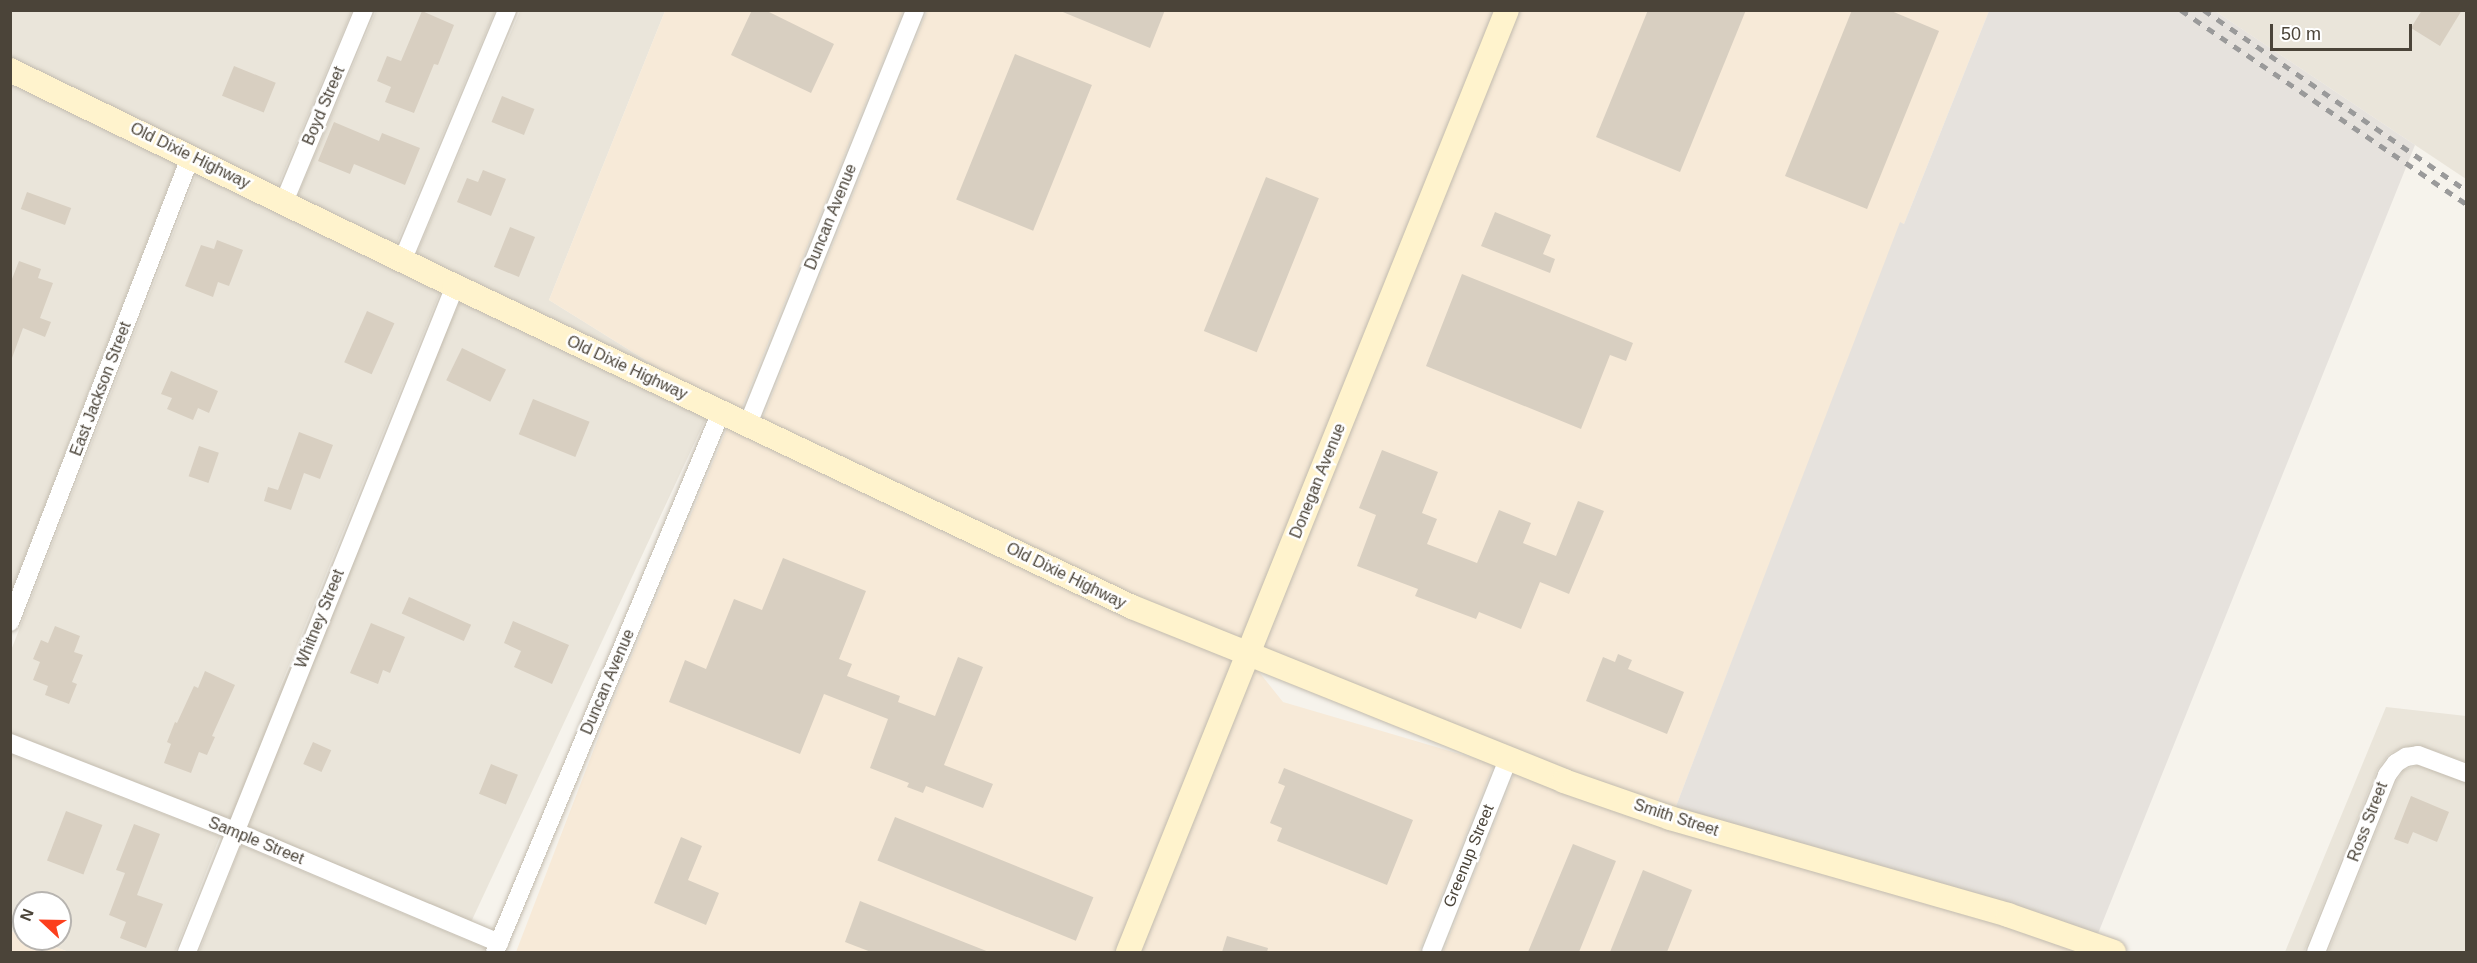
<!DOCTYPE html>
<style>
body{margin:0}
#map{position:relative;width:2477px;height:963px;overflow:hidden;background:#f6f3ec;font-family:Arial,sans-serif}
div>[style]{position:absolute}
[style*='--x']{left:calc(var(--x)*1px);top:calc(var(--y)*1px);width:calc(var(--w)*1px);rotate:calc(var(--a)*1deg)}
.residential>*{inset:0;background:#eae5da;transform-origin:0 0}
.commercial>*{inset:0;background:#f7ead8}
.industrial>*{inset:0;background:#e6e2dd}
.building>*{inset:0;background:#d8cfc1;transform-origin:0 0}
.roads{filter:drop-shadow(0 0 2px #c2bbae) drop-shadow(0 0 2px #c2bbae)}
.street>*{height:18px;margin:-9px;padding:0 9px;transform-origin:9px;border-radius:9px;background:#fff}
.secondary>*{height:24px;margin:-12px;padding:0 12px;transform-origin:12px;border-radius:12px;background:#fff3cd}
.rail>*{height:4.5px;margin-top:-2.25px;transform-origin:0;background:repeating-linear-gradient(90deg,#9a9a9a 0 8px,transparent 0 16px)}
span{translate:-50% -50%;white-space:nowrap;text-align:center;line-height:1.15;-webkit-text-stroke:5px #fff;paint-order:stroke}
.street-label{font-size:16px;color:#4b4439}
.frame{position:absolute;inset:0;border:12px solid #4b4439;pointer-events:none}
.north{position:absolute;left:12px;top:891px;width:60px;height:60px;box-sizing:border-box;background:#fff;border:2px solid #b7b4b0;border-radius:50%;rotate:292deg;font-size:16px;font-weight:700;line-height:24px;text-align:center;color:#4b4439}
.north::after{content:'';display:block;margin:auto;width:21px;height:27px;background:#fc3f1d;clip-path:polygon(50% 0,100% 100%,50% 72%,0 100%)}
.scale{position:absolute;left:2270px;top:24px;width:142px;height:27px;box-sizing:border-box;border:3px solid #4b4439;border-top:0;padding-left:8px;font-size:18px;line-height:21px;white-space:nowrap;color:#4b4439;-webkit-text-stroke:4px #fff;paint-order:stroke}
</style>
<div id="map">
<div class="residential">
<div style="clip-path:polygon(10px 11px,352px 11px,277px 188px,11px 59px)"></div>
<div style="clip-path:polygon(376px 11px,495px 11px,396px 245px,297px 197px)"></div>
<div style="clip-path:polygon(520px 11px,665px 11px,549px 300px,684px 384px,416px 255px)"></div>
<div style="clip-path:polygon(2215px 11px,2466px 11px,2466px 179px,2415px 145px)"></div>
<div style="clip-path:polygon(11px 81px,178px 161px,11px 592px)"></div>
<div style="clip-path:polygon(198px 170px,441px 290px,227px 818px,11px 733px,10px 653px)"></div>
<div style="left:461px;top:300px;width:272px;height:567px;rotate:25deg"></div>
<div style="clip-path:polygon(2386px 707px,2466px 716px,2466px 762px,2421px 746px,2404px 747px,2389px 754px,2377px 770px,2304px 952px,2285px 952px)"></div>
<div style="clip-path:polygon(10px 754px,220px 836px,175px 952px,69px 952px,33px 939px,60px 939px,60px 903px,24px 903px,24px 936px,11px 931px)"></div>
<div style="clip-path:polygon(2418px 765px,2466px 783px,2466px 952px,2328px 952px,2397px 780px,2404px 770px)"></div>
<div style="clip-path:polygon(241px 845px,485px 948px,483px 952px,199px 952px)"></div>
</div>
<div class="commercial">
<div style="clip-path:polygon(665px 11px,903px 11px,741px 410px,684px 384px,549px 300px)"></div>
<div style="clip-path:polygon(927px 11px,1495px 11px,1242px 640px,1136px 598px,762px 420px)"></div>
<div style="clip-path:polygon(1519px 11px,1989px 11px,1904px 224px,1901px 223px,1675px 809px,1567px 772px,1263px 649px)"></div>
<div style="clip-path:polygon(728px 426px,1255px 667px,1283px 702px,1494px 764px,1419px 952px,1140px 952px,1216px 765px,1170px 820px,1116px 952px,516px 952px,607px 715px)"></div>
<div style="clip-path:polygon(1515px 772px,2005px 925px,2085px 952px,1443px 952px)"></div>
<div style="clip-path:polygon(10px 931px,24px 936px,24px 939px,33px 939px,69px 952px,11px 952px)"></div>
</div>
<div class="industrial">
<div style="clip-path:polygon(1989px 11px,2215px 11px,2415px 145px,2097px 936px,1675px 809px,1900px 222px,1904px 224px)"></div>
</div>
<div class="building">
<div style="clip-path:polygon(752px 10px,765px 10px,834px 44px,811px 93px,731px 55px)"></div>
<div style="clip-path:polygon(1058px 10px,1165px 10px,1150px 48px)"></div>
<div style="clip-path:polygon(1648px 10px,1746px 10px,1680px 172px,1596px 137px)"></div>
<div style="clip-path:polygon(1852px 10px,1889px 10px,1939px 31px,1867px 209px,1785px 176px)"></div>
<div style="clip-path:polygon(2422px 10px,2462px 10px,2440px 46px,2411px 28px)"></div>
<div style="clip-path:polygon(422px 11px,454px 25px,438px 65px,434px 64px,414px 113px,385px 102px,391px 87px,377px 81px,387px 56px,401px 61px)"></div>
<div style="left:1015px;top:54px;width:83px;height:157px;rotate:22deg"></div>
<div style="left:234px;top:66px;width:45px;height:32px;rotate:22deg"></div>
<div style="left:502px;top:96px;width:35px;height:28px;rotate:22deg"></div>
<div style="clip-path:polygon(334px 122px,379px 141px,382px 133px,420px 148px,405px 185px,354px 164px,350px 174px,318px 161px)"></div>
<div style="clip-path:polygon(483px 170px,506px 179px,491px 216px,457px 202px,467px 178px,478px 182px)"></div>
<div style="left:1266px;top:177px;width:57px;height:166px;rotate:22deg"></div>
<div style="left:27px;top:192px;width:47px;height:18px;rotate:20deg"></div>
<div style="clip-path:polygon(1495px 212px,1551px 235px,1543px 254px,1555px 259px,1550px 273px,1481px 246px)"></div>
<div style="left:510px;top:227px;width:27px;height:43px;rotate:22deg"></div>
<div style="clip-path:polygon(217px 240px,243px 250px,229px 286px,218px 282px,213px 297px,185px 286px,201px 245px,214px 249px)"></div>
<div style="clip-path:polygon(19px 261px,41px 269px,38px 278px,53px 283px,40px 318px,51px 322px,45px 337px,23px 328px,12px 358px,10px 284px)"></div>
<div style="clip-path:polygon(1462px 274px,1633px 343px,1626px 361px,1610px 355px,1581px 429px,1426px 366px)"></div>
<div style="left:367px;top:311px;width:30px;height:56px;rotate:24deg"></div>
<div style="left:462px;top:348px;width:49px;height:36px;rotate:26deg"></div>
<div style="clip-path:polygon(171px 371px,218px 391px,209px 413px,198px 408px,193px 420px,167px 409px,172px 398px,161px 394px)"></div>
<div style="left:533px;top:399px;width:61px;height:38px;rotate:22deg"></div>
<div style="clip-path:polygon(299px 432px,333px 445px,320px 479px,304px 473px,291px 510px,264px 501px,268px 487px,278px 490px)"></div>
<div style="left:199px;top:446px;width:21px;height:32px;rotate:19deg"></div>
<div style="clip-path:polygon(1382px 450px,1438px 472px,1422px 513px,1437px 519px,1427px 544px,1477px 563px,1499px 510px,1531px 523px,1523px 543px,1556px 556px,1578px 501px,1604px 511px,1569px 594px,1540px 582px,1521px 629px,1479px 612px,1476px 619px,1415px 596px,1418px 589px,1357px 566px,1376px 515px,1359px 508px)"></div>
<div style="clip-path:polygon(783px 558px,866px 591px,839px 659px,852px 664px,847px 676px,900px 696px,898px 702px,935px 716px,958px 657px,983px 667px,944px 765px,993px 784px,983px 808px,926px 786px,923px 793px,907px 787px,909px 783px,870px 768px,888px 719px,824px 694px,800px 754px,669px 702px,685px 660px,706px 669px,734px 599px,762px 610px)"></div>
<div style="left:409px;top:597px;width:68px;height:18px;rotate:24deg"></div>
<div style="clip-path:polygon(513px 621px,569px 645px,552px 684px,514px 667px,521px 651px,504px 643px)"></div>
<div style="clip-path:polygon(371px 623px,405px 637px,390px 673px,383px 670px,378px 684px,350px 673px)"></div>
<div style="clip-path:polygon(55px 626px,80px 636px,74px 652px,83px 655px,72px 682px,77px 684px,69px 704px,45px 695px,48px 686px,33px 680px,40px 662px,33px 659px,41px 640px,48px 643px)"></div>
<div style="clip-path:polygon(1618px 654px,1632px 660px,1628px 669px,1684px 692px,1667px 734px,1586px 701px,1603px 657px,1615px 662px)"></div>
<div style="clip-path:polygon(205px 671px,235px 685px,212px 736px,215px 737px,207px 755px,199px 752px,191px 773px,164px 763px,171px 744px,167px 742px,175px 722px,177px 723px,194px 686px,198px 688px)"></div>
<div style="left:313px;top:742px;width:20px;height:24px;rotate:24deg"></div>
<div style="left:491px;top:764px;width:29px;height:32px;rotate:22deg"></div>
<div style="clip-path:polygon(1284px 768px,1413px 820px,1387px 885px,1277px 841px,1282px 828px,1270px 823px,1285px 786px,1278px 783px)"></div>
<div style="clip-path:polygon(2411px 796px,2449px 812px,2437px 842px,2413px 832px,2408px 844px,2394px 839px)"></div>
<div style="left:66px;top:811px;width:39px;height:53px;rotate:21deg"></div>
<div style="left:895px;top:817px;width:214px;height:47px;rotate:22deg"></div>
<div style="clip-path:polygon(134px 824px,160px 834px,137px 895px,163px 904px,146px 948px,120px 938px,126px 922px,109px 915px,125px 873px,116px 870px)"></div>
<div style="clip-path:polygon(681px 837px,702px 846px,688px 880px,719px 893px,706px 925px,654px 903px)"></div>
<div style="clip-path:polygon(1573px 844px,1616px 861px,1579px 952px,1528px 952px)"></div>
<div style="clip-path:polygon(1643px 870px,1692px 890px,1667px 952px,1610px 952px)"></div>
<div style="clip-path:polygon(860px 901px,989px 952px,871px 952px,845px 942px)"></div>
<div style="clip-path:polygon(1227px 936px,1268px 948px,1267px 952px,1222px 952px)"></div>
</div>
<div class="roads">
<div class="street">
<div style="--x:284;--y:202;--w:208;--a:-67.4"></div>
<div style="--x:403;--y:259;--w:270;--a:-67.3"></div>
<div style="--x:748;--y:424;--w:446;--a:-68"></div>
<div style="--x:10;--y:622;--w:500;--a:-68.8"></div>
<div style="--x:10;--y:743;--w:241;--a:21.4"></div>
<div style="--x:234;--y:831;--w:288;--a:22.9"></div>
<div style="--x:187;--y:952;--w:718;--a:-68.08"></div>
<div style="--x:495;--y:952;--w:585;--a:-67.29"></div>
<div style="--x:1431;--y:952;--w:208;--a:-68.2"></div>
<div style="--x:2316;--y:952;--w:191;--a:-68.1"></div>
<div style="--x:2387;--y:775;--w:15;--a:-53"></div>
<div style="--x:2396;--y:763;--w:12;--a:-31"></div>
<div style="--x:2406;--y:757;--w:12;--a:-9"></div>
<div style="--x:2418;--y:755;--w:51;--a:20.6"></div>
</div>
<div class="secondary">
<div style="--x:10;--y:70;--w:495;--a:25.9"></div>
<div style="--x:455;--y:286;--w:749;--a:25.37"></div>
<div style="--x:1132;--y:607;--w:466;--a:21.9"></div>
<div style="--x:1564;--y:781;--w:112;--a:19.2"></div>
<div style="--x:1670;--y:818;--w:352;--a:16"></div>
<div style="--x:2008;--y:915;--w:112;--a:19.2"></div>
<div style="--x:1128;--y:952;--w:1015;--a:-68.08"></div>
</div>
</div>
<div class="rail">
<div style="--x:2181;--y:10;--w:345;--a:34.2"></div>
<div style="--x:2204;--y:10;--w:318;--a:34.5"></div>
</div>
<div class="street-label">
<span style="left:324px;top:106px;rotate:-67deg">Boyd Street</span>
<span style="left:190px;top:156px;rotate:26deg">Old Dixie Highway</span>
<span style="left:831px;top:217px;rotate:-68deg">Duncan Avenue</span>
<span style="left:627px;top:368px;rotate:25deg">Old Dixie Highway</span>
<span style="left:101px;top:389px;rotate:-69deg">East Jackson Street</span>
<span style="left:1318px;top:481px;rotate:-68deg">Donegan Avenue</span>
<span style="left:1066px;top:576px;rotate:26deg">Old Dixie Highway</span>
<span style="left:320px;top:619px;rotate:-68deg">Whitney Street</span>
<span style="left:608px;top:682px;rotate:-67deg">Duncan Avenue</span>
<span style="left:1676px;top:818px;rotate:18deg">Smith Street</span>
<span style="left:2368px;top:822px;rotate:-69deg">Ross Street</span>
<span style="left:256px;top:841px;rotate:22deg">Sample Street</span>
<span style="left:1469px;top:856px;rotate:-68deg">Greenup Street</span>
</div>
<div class="frame"></div>
<div class="north">N</div>
<div class="scale">50 m</div>
</div>
